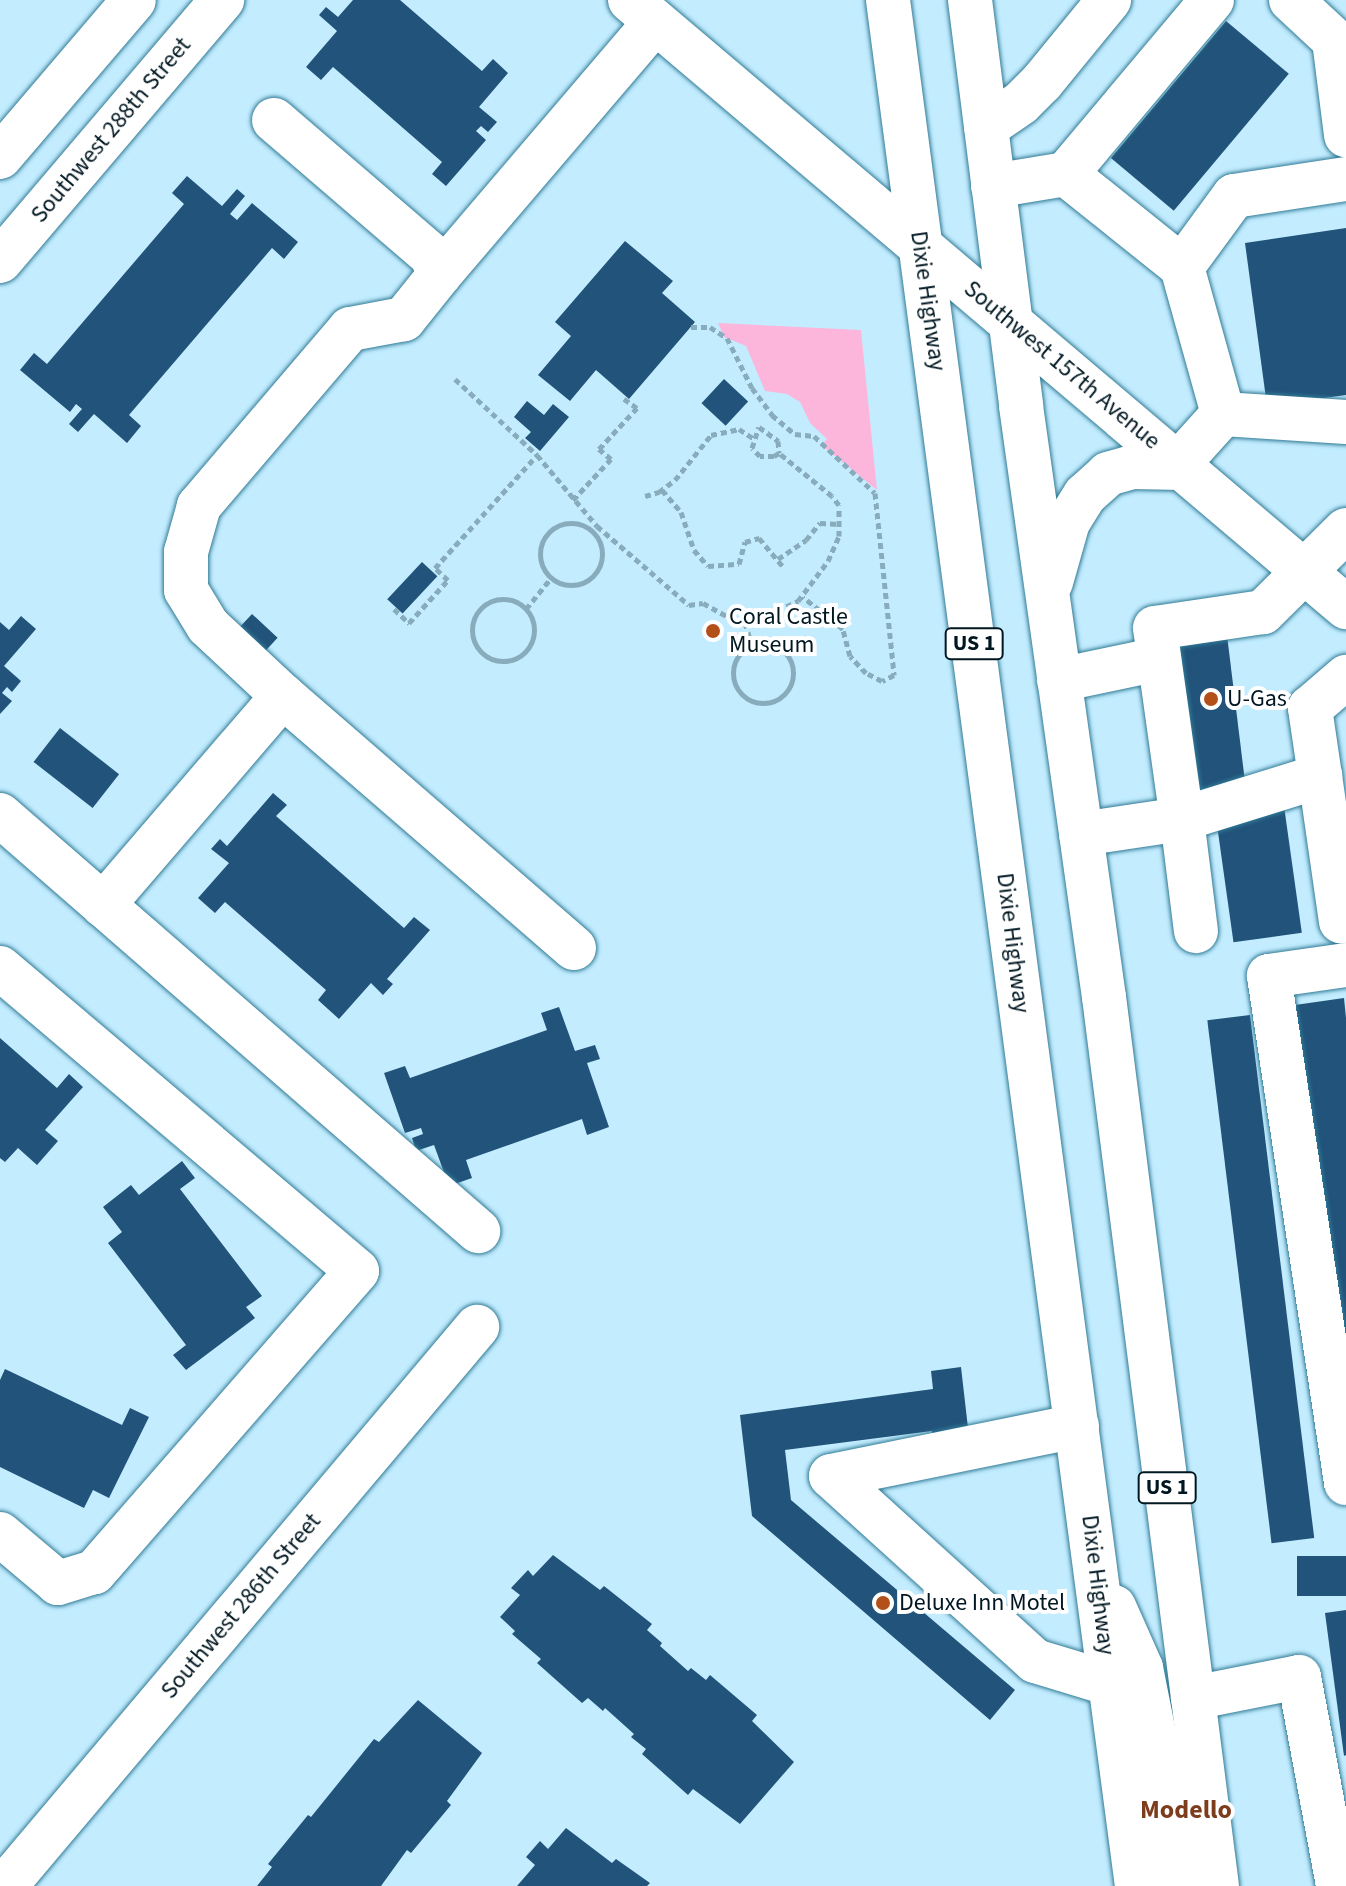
<!DOCTYPE html>
<style>
body{margin:0}
#map{position:relative;width:1346px;height:1886px;overflow:hidden;background:#c3edff;font-family:"Source Sans 3",sans-serif}
div>[style]{position:absolute}
[style*='--x']{left:calc(var(--x)*1px);top:calc(var(--y)*1px);width:calc(var(--w)*1px);rotate:calc(var(--a)*1deg)}
.green>*{inset:0;background:#fcb6dc}
.building>*{inset:0;background:#22537a;transform-origin:0 0}
.path>*{height:5px;margin-top:-2.5px;transform-origin:0;background:repeating-linear-gradient(90deg,#88acbb 0 6px,transparent 0 10px)}
.path>.ring{margin:-2.5px;padding:0;box-sizing:content-box;background:none;border:5px solid #88acbb;border-radius:50%}
.roads{filter:drop-shadow(0 0 2px #317b96) drop-shadow(0 0 2px #317b96)}
.minor>*{height:44px;margin:-22px;padding:0 22px;transform-origin:22px;border-radius:22px;background:#fff}
.major>*{height:44px;margin:-22px;padding:0 22px;transform-origin:22px;border-radius:22px;background:#fff}
.highway>*{height:44px;margin:-22px;padding:0 22px;transform-origin:22px;border-radius:22px;background:#fff}
.dots>*{width:22px;height:22px;translate:-50% -50%;box-sizing:border-box;border:4px solid #fff;border-radius:50%}
span{translate:-50% -50%;white-space:nowrap;text-align:center;line-height:1.15;-webkit-text-stroke:8px #fff;paint-order:stroke}
.shield-label span{padding:2px 6px;background:#fff;border:2px solid;border-radius:6px;-webkit-text-stroke-width:0}
.shield-label{font-size:22px;color:#001721;font-weight:700}
.street-label{font-size:24px;color:#001721}
.poi-label{font-size:24px;color:#001721}
.left{translate:0 -50%;text-align:left}
.neighbourhood-label{font-size:26px;color:#7d3c1c;font-weight:700}
</style>
<div id="map">
<div class="green">
<div style="clip-path:polygon(718px 323px,861px 330px,877px 490px,821px 445px,827px 439px,810px 423px,800px 402px,787px 394px,765px 391px,746px 346px,724px 337px)"></div>
</div>
<div class="building">
<div style="clip-path:polygon(353px 0,400px 0,482px 71px,493px 59px,508px 73px,479px 107px,497px 122px,488px 132px,481px 126px,476px 131px,486px 140px,446px 186px,432px 174px,442px 162px,333px 67px,321px 80px,306px 67px,337px 31px,319px 15px,326px 7px,338px 17px)"></div>
<div style="left:1226px;top:21px;width:82px;height:179px;rotate:40deg"></div>
<div style="clip-path:polygon(187px 176px,222px 206px,237px 189px,245px 196px,230px 214px,237px 220px,252px 203px,298px 242px,284px 259px,272px 248px,129px 415px,141px 426px,127px 443px,94px 414px,78px 432px,69px 424px,82px 409px,76px 404px,70px 412px,20px 370px,34px 353px,47px 364px,184px 204px,172px 193px)"></div>
<div style="clip-path:polygon(1346px 228px,1346px 395px,1267px 406px,1245px 243px)"></div>
<div style="clip-path:polygon(625px 241px,673px 281px,662px 293px,695px 322px,629px 399px,596px 370px,570px 401px,538px 375px,571px 336px,555px 322px)"></div>
<div style="left:724px;top:379px;width:33px;height:33px;rotate:43deg"></div>
<div style="clip-path:polygon(527px 401px,544px 415px,553px 404px,569px 417px,540px 451px,525px 438px,531px 432px,514px 417px)"></div>
<div style="left:422px;top:562px;width:21px;height:51px;rotate:43deg"></div>
<div style="left:252px;top:614px;width:35px;height:21px;rotate:43deg"></div>
<div style="clip-path:polygon(21px 616px,36px 629px,4px 666px,21px 681px,12px 692px,7px 687px,2px 693px,12px 701px,0 714px,0 622px,9px 630px)"></div>
<div style="left:1226px;top:627px;width:159px;height:52px;rotate:83deg"></div>
<div style="left:60px;top:728px;width:75px;height:43px;rotate:38deg"></div>
<div style="clip-path:polygon(273px 793px,287px 805px,276px 816px,404px 928px,414px 917px,430px 930px,387px 979px,393px 984px,383px 995px,371px 983px,339px 1019px,318px 1000px,326px 990px,225px 902px,215px 913px,198px 898px,229px 863px,211px 849px,220px 839px,227px 846px)"></div>
<div style="left:1284px;top:806px;width:128px;height:69px;rotate:82deg"></div>
<div style="clip-path:polygon(1344px 998px,1346px 1018px,1346px 1405px,1295px 1005px)"></div>
<div style="clip-path:polygon(559px 1007px,575px 1051px,595px 1045px,600px 1059px,587px 1063px,609px 1127px,587px 1135px,582px 1119px,466px 1160px,472px 1178px,449px 1186px,434px 1145px,416px 1151px,412px 1138px,423px 1134px,421px 1128px,405px 1133px,384px 1073px,405px 1066px,410px 1078px,547px 1030px,541px 1013px)"></div>
<div style="left:1250px;top:1015px;width:527px;height:43px;rotate:83deg"></div>
<div style="clip-path:polygon(0 1038px,57px 1088px,69px 1074px,83px 1087px,45px 1130px,58px 1141px,37px 1165px,18px 1148px,5px 1162px,0 1158px)"></div>
<div style="clip-path:polygon(182px 1161px,195px 1178px,180px 1189px,262px 1296px,246px 1307px,255px 1318px,186px 1370px,173px 1355px,186px 1345px,108px 1243px,122px 1232px,103px 1207px,131px 1185px,139px 1195px)"></div>
<div style="clip-path:polygon(961px 1367px,968px 1428px,932px 1436px,932px 1431px,785px 1450px,791px 1500px,1015px 1690px,990px 1720px,752px 1516px,740px 1415px,933px 1389px,931px 1371px)"></div>
<div style="clip-path:polygon(5px 1369px,122px 1425px,130px 1408px,149px 1417px,109px 1498px,93px 1490px,84px 1508px,0 1467px,0 1380px)"></div>
<div style="clip-path:polygon(553px 1555px,600px 1590px,604px 1586px,652px 1624px,647px 1630px,662px 1643px,660px 1646px,688px 1671px,691px 1668px,706px 1680px,710px 1675px,757px 1715px,752px 1721px,794px 1762px,740px 1824px,693px 1789px,688px 1795px,642px 1754px,646px 1749px,631px 1737px,634px 1734px,605px 1708px,603px 1711px,588px 1698px,582px 1703px,537px 1663px,541px 1659px,512px 1634px,515px 1631px,500px 1617px,520px 1595px,511px 1588px,528px 1570px,533px 1576px)"></div>
<div style="left:1346px;top:1556px;width:40px;height:49px;rotate:90deg"></div>
<div style="clip-path:polygon(1346px 1610px,1346px 1755px,1344px 1756px,1325px 1613px)"></div>
<div style="clip-path:polygon(418px 1700px,482px 1753px,447px 1801px,451px 1805px,411px 1853px,407px 1850px,381px 1886px,257px 1886px,272px 1867px,268px 1864px,308px 1815px,311px 1817px,374px 1739px,379px 1742px)"></div>
<div style="clip-path:polygon(566px 1828px,612px 1863px,616px 1859px,650px 1883px,647px 1886px,517px 1886px,535px 1865px,526px 1857px,540px 1841px,548px 1849px)"></div>
</div>
<div class="path">
<div style="--x:691;--y:327;--w:19;--a:0"></div>
<div style="--x:710;--y:327;--w:20;--a:33"></div>
<div style="--x:727;--y:338;--w:56;--a:63.4"></div>
<div style="--x:752;--y:388;--w:34;--a:53"></div>
<div style="--x:772;--y:415;--w:30;--a:40"></div>
<div style="--x:795;--y:434;--w:19;--a:6"></div>
<div style="--x:814;--y:436;--w:83;--a:43.1"></div>
<div style="--x:875;--y:493;--w:183;--a:84"></div>
<div style="--x:894;--y:675;--w:13;--a:153"></div>
<div style="--x:882;--y:681;--w:18;--a:-153"></div>
<div style="--x:866;--y:673;--w:23;--a:-133"></div>
<div style="--x:850;--y:656;--w:28;--a:-105"></div>
<div style="--x:843;--y:629;--w:51;--a:-141.3"></div>
<div style="--x:455;--y:379;--w:112;--a:42.8"></div>
<div style="--x:537;--y:455;--w:93;--a:49.8"></div>
<div style="--x:597;--y:526;--w:121;--a:40.7"></div>
<div style="--x:689;--y:605;--w:14;--a:-8"></div>
<div style="--x:703;--y:603;--w:38;--a:29"></div>
<div style="--x:736;--y:621;--w:23;--a:-5"></div>
<div style="--x:759;--y:619;--w:43;--a:-24.8"></div>
<div style="--x:798;--y:601;--w:50;--a:-53.1"></div>
<div style="--x:828;--y:561;--w:27;--a:-66"></div>
<div style="--x:839;--y:536;--w:31;--a:-90"></div>
<div style="--x:839;--y:505;--w:11;--a:-128"></div>
<div style="--x:832;--y:496;--w:68;--a:-140.9"></div>
<div style="--x:759;--y:427;--w:24;--a:36"></div>
<div style="--x:778;--y:441;--w:12;--a:85"></div>
<div style="--x:779;--y:453;--w:6;--a:149"></div>
<div style="--x:774;--y:456;--w:14;--a:180"></div>
<div style="--x:760;--y:456;--w:11;--a:-135"></div>
<div style="--x:752;--y:448;--w:22;--a:-72"></div>
<div style="--x:662;--y:490;--w:29;--a:49"></div>
<div style="--x:681;--y:512;--w:40;--a:71.1"></div>
<div style="--x:694;--y:550;--w:21;--a:49"></div>
<div style="--x:708;--y:566;--w:31;--a:-4"></div>
<div style="--x:739;--y:564;--w:23;--a:-75"></div>
<div style="--x:745;--y:542;--w:15;--a:-16"></div>
<div style="--x:759;--y:538;--w:38;--a:50"></div>
<div style="--x:645;--y:496;--w:15;--a:-16"></div>
<div style="--x:659;--y:492;--w:20;--a:-37"></div>
<div style="--x:675;--y:480;--w:58;--a:-51.3"></div>
<div style="--x:711;--y:435;--w:29;--a:-12"></div>
<div style="--x:739;--y:429;--w:17;--a:33"></div>
<div style="--x:573;--y:500;--w:56;--a:-47.2"></div>
<div style="--x:611;--y:459;--w:16;--a:-140"></div>
<div style="--x:599;--y:449;--w:56;--a:-47.2"></div>
<div style="--x:637;--y:408;--w:16;--a:-145"></div>
<div class="ring" style="left:540px;top:523px;width:57px;height:57px"></div>
<div style="--x:778;--y:559;--w:34;--a:-34"></div>
<div style="--x:806;--y:540;--w:22;--a:-51"></div>
<div style="--x:820;--y:523;--w:19;--a:3"></div>
<div class="ring" style="left:472px;top:599px;width:57px;height:57px"></div>
<div style="--x:394;--y:609;--w:21;--a:43"></div>
<div style="--x:409;--y:623;--w:58;--a:-47.8"></div>
<div style="--x:448;--y:580;--w:18;--a:-137"></div>
<div style="--x:435;--y:568;--w:152;--a:-47.9"></div>
<div style="--x:526;--y:609;--w:40;--a:-51"></div>
<div style="--x:745;--y:622;--w:25;--a:74"></div>
<div class="ring" style="left:733px;top:643px;width:55px;height:55px"></div>
</div>
<div class="roads">
<div class="minor">
<div style="--x:630;--y:0;--w:939;--a:40.29"></div>
<div style="--x:1291;--y:0;--w:59;--a:42.9"></div>
<div style="--x:1334;--y:40;--w:96;--a:82.8"></div>
<div style="--x:274;--y:120;--w:207;--a:40.7"></div>
<div style="--x:431;--y:255;--w:21;--a:65"></div>
<div style="--x:440;--y:274;--w:58;--a:128.7"></div>
<div style="--x:404;--y:319;--w:55;--a:169.5"></div>
<div style="--x:350;--y:329;--w:233;--a:130.5"></div>
<div style="--x:199;--y:506;--w:48;--a:105.8"></div>
<div style="--x:186;--y:552;--w:38;--a:90"></div>
<div style="--x:186;--y:590;--w:42;--a:58.6"></div>
<div style="--x:208;--y:626;--w:103;--a:43"></div>
<div style="--x:986;--y:127;--w:42;--a:-34.4"></div>
<div style="--x:1021;--y:103;--w:30;--a:-45"></div>
<div style="--x:1042;--y:82;--w:106;--a:-50.7"></div>
<div style="--x:1066;--y:174;--w:149;--a:38.7"></div>
<div style="--x:1182;--y:267;--w:153;--a:74.4"></div>
<div style="--x:1223;--y:414;--w:67;--a:132"></div>
<div style="--x:993;--y:186;--w:74;--a:-9.3"></div>
<div style="--x:1066;--y:174;--w:227;--a:-50"></div>
<div style="--x:1182;--y:267;--w:88;--a:-53.8"></div>
<div style="--x:1234;--y:196;--w:113;--a:-8.6"></div>
<div style="--x:440;--y:274;--w:331;--a:-49.5"></div>
<div style="--x:1223;--y:414;--w:123;--a:3.7"></div>
<div style="--x:1346;--y:530;--w:117;--a:135.3"></div>
<div style="--x:1263;--y:612;--w:109;--a:171.6"></div>
<div style="--x:1155;--y:628;--w:193;--a:82"></div>
<div style="--x:1182;--y:819;--w:145;--a:-17.3"></div>
<div style="--x:1320;--y:776;--w:69;--a:-98.4"></div>
<div style="--x:1310;--y:708;--w:48;--a:-40.7"></div>
<div style="--x:1059;--y:680;--w:102;--a:-11.9"></div>
<div style="--x:1320;--y:776;--w:147;--a:81.8"></div>
<div style="--x:0;--y:815;--w:634;--a:41.03"></div>
<div style="--x:1081;--y:834;--w:102;--a:-8.4"></div>
<div style="--x:1182;--y:819;--w:113;--a:82.9"></div>
<div style="--x:103;--y:905;--w:276;--a:-49.3"></div>
<div style="--x:283;--y:696;--w:385;--a:40.9"></div>
<div style="--x:1346;--y:965;--w:78;--a:171.9"></div>
<div style="--x:1269;--y:976;--w:513;--a:81.36"></div>
<div style="--x:0;--y:968;--w:468;--a:40.3"></div>
<div style="--x:357;--y:1271;--w:400;--a:131.1"></div>
<div style="--x:94;--y:1572;--w:38;--a:163"></div>
<div style="--x:58;--y:1583;--w:76;--a:-139.8"></div>
<div style="--x:1077;--y:1426;--w:251;--a:168.5"></div>
<div style="--x:831;--y:1476;--w:275;--a:42.2"></div>
<div style="--x:1035;--y:1661;--w:79;--a:16.8"></div>
<div style="--x:1193;--y:1698;--w:108;--a:-11.2"></div>
<div style="--x:1299;--y:1677;--w:213;--a:79.4"></div>
<div style="--x:5;--y:1886;--w:732;--a:-49.82"></div>
</div>
<div class="major">
<div style="--x:0;--y:157;--w:206;--a:-49.5"></div>
<div style="--x:0;--y:261;--w:343;--a:-49.6"></div>
</div>
<div class="highway">
<div style="--x:888;--y:0;--w:1902;--a:82.48"></div>
<div style="--x:970;--y:0;--w:409;--a:82.8"></div>
<div style="--x:1021;--y:406;--w:597;--a:82.01"></div>
<div style="--x:1104;--y:997;--w:896;--a:82.76"></div>
<div style="--x:1051;--y:582;--w:62;--a:-74.2"></div>
<div style="--x:1068;--y:522;--w:32;--a:-58"></div>
<div style="--x:1085;--y:495;--w:31;--a:-42"></div>
<div style="--x:1108;--y:474;--w:25;--a:-16"></div>
<div style="--x:1132;--y:467;--w:51;--a:1.1"></div>
<div style="--x:1114;--y:1607;--w:67;--a:66.1"></div>
<div style="--x:1141;--y:1668;--w:83;--a:78.8"></div>
<div style="--x:1157;--y:1749;--w:138;--a:82.1"></div>
</div>
</div>
<div class="dots">
<div style="left:713px;top:631px;background:#b35019"></div>
<div style="left:1211px;top:699px;background:#b35019"></div>
<div style="left:883px;top:1603px;background:#b35019"></div>
</div>
<div class="shield-label">
<span style="left:974px;top:644px">US 1</span>
<span style="left:1167px;top:1488px">US 1</span>
</div>
<div class="street-label">
<span style="left:111px;top:130px;rotate:-50deg">Southwest 288th Street</span>
<span style="left:928px;top:301px;rotate:82deg">Dixie Highway</span>
<span style="left:1062px;top:365px;rotate:40deg">Southwest 157th Avenue</span>
<span style="left:1013px;top:943px;rotate:83deg">Dixie Highway</span>
<span style="left:1098px;top:1585px;rotate:83deg">Dixie Highway</span>
<span style="left:241px;top:1606px;rotate:-50deg">Southwest 286th Street</span>
</div>
<div class="poi-label">
<span class="left" style="left:729px;top:631px">Coral Castle<br>Museum</span>
<span class="left" style="left:1227px;top:699px">U-Gas</span>
<span class="left" style="left:899px;top:1603px">Deluxe Inn Motel</span>
</div>
<div class="neighbourhood-label">
<span style="left:1186px;top:1810px">Modello</span>
</div>
</div>
